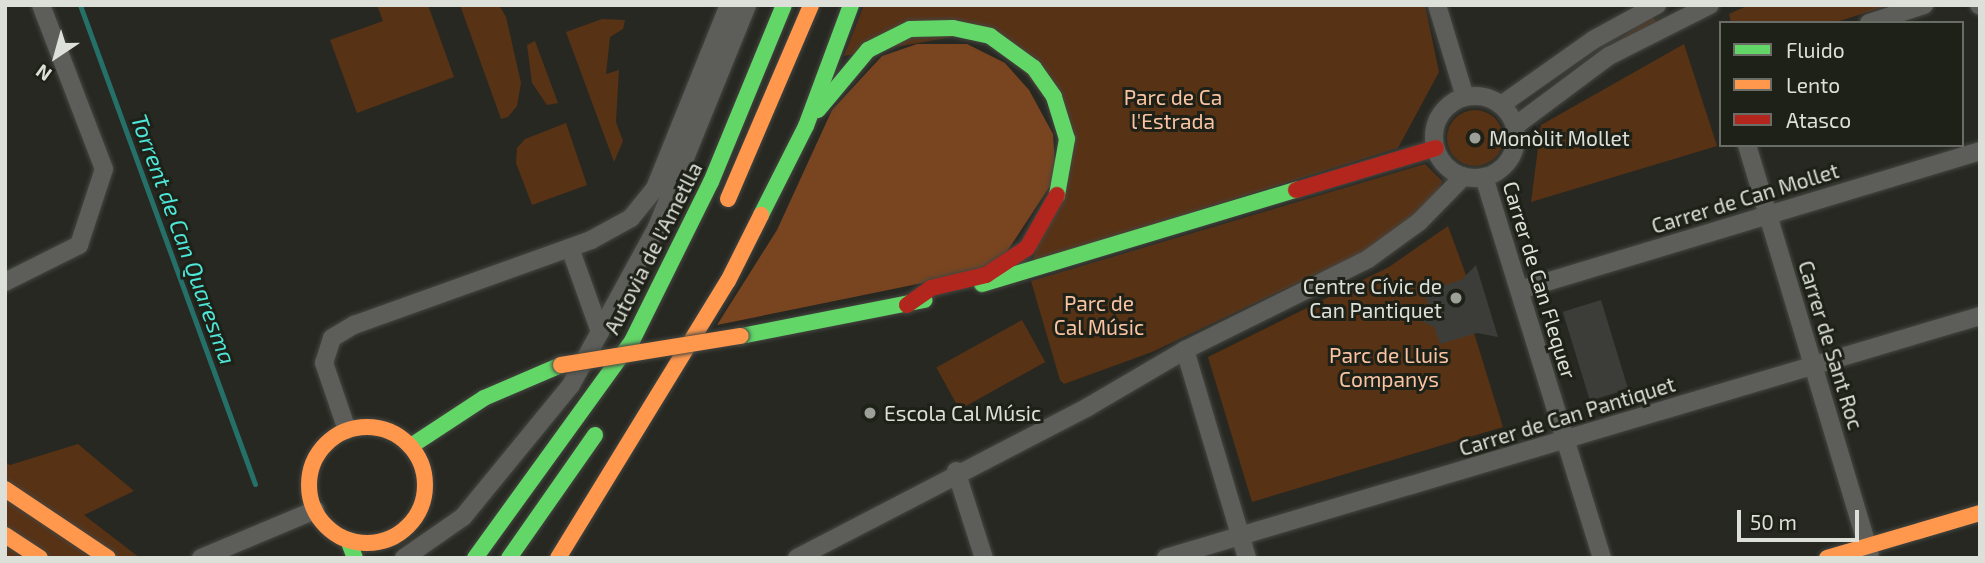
<!DOCTYPE html>
<meta charset="utf-8">
<style>
body{margin:0}
#map{position:relative;width:1985px;height:563px;overflow:hidden;background:#272822;font-family:"Exo 2",sans-serif}
div>[style]{position:absolute}
[style*='--x']{left:calc(var(--x)*1px);top:calc(var(--y)*1px);width:calc(var(--w)*1px);rotate:calc(var(--a)*1deg)}
.green>*{inset:0;background:#583215;transform-origin:0 0}
.round{border-radius:50%}
.forest>*{inset:0;background:#794520}
.stream>*{height:5px;margin:-2.5px;padding:0 2.5px;transform-origin:2.5px;border-radius:2.5px;background:#257169}
.building>*{inset:0;background:#3c3d38;transform-origin:0 0}
.roads{filter:drop-shadow(0 0 2px #454641) drop-shadow(0 0 2px #454641)}
.street>*{height:18px;margin:-9px;padding:0 9px;transform-origin:9px;border-radius:9px;background:#5d5e5a}
.street>.ring{margin:-9px;padding:0;box-sizing:content-box;background:none;border:18px solid #5d5e5a;border-radius:50%}
.fast>*{height:16px;margin:-8px;padding:0 8px;transform-origin:8px;border-radius:8px;background:#63d668}
.slow>*{height:16px;margin:-8px;padding:0 8px;transform-origin:8px;border-radius:8px;background:#ff974d}
.slow>.ring{margin:-8px;padding:0;box-sizing:content-box;background:none;border:16px solid #ff974d;border-radius:50%}
.jam>*{height:16px;margin:-8px;padding:0 8px;transform-origin:8px;border-radius:8px;background:#b3261e}
.bridges{filter:drop-shadow(0 0 2px #454641) drop-shadow(0 0 2px #454641)}
.slow-bridge>*{height:16px;margin:-8px;padding:0 8px;transform-origin:8px;border-radius:8px;background:#ff974d}
.dots>*{width:19px;height:19px;translate:-50% -50%;box-sizing:border-box;border:4px solid #1e2117;border-radius:50%}
span{translate:-50% -50%;white-space:nowrap;text-align:center;line-height:1.15;-webkit-text-stroke:6px #1e2117;paint-order:stroke}
.park-label{font-size:21px;color:#fac3a2}
.poi-label{font-size:21px;color:#dddfd9}
.left{translate:0 -50%;text-align:left}
.right{translate:-100% -50%;text-align:right}
.street-label{font-size:21px;color:#dddfd9}
.water-label{font-size:23px;color:#4de6d8;font-style:italic}
.frame{position:absolute;inset:0;border:7px solid #dddfd9;pointer-events:none}
.legend{position:absolute;left:1719px;top:21px;width:245px;height:126px;box-sizing:border-box;background:#1e2117;border:2px solid #6a6d65;margin:0;padding:9px 12px;list-style:none;font-size:21px;color:#dddfd9}
.legend li{display:flex;align-items:center;gap:14px;height:35px}
.legend b{width:35px;border:2px solid #6a6d65}
.north{position:absolute;left:21px;top:21px;width:70px;height:70px;-webkit-text-stroke:5px #1e2117;paint-order:stroke;rotate:216deg;font-size:19px;font-weight:700;line-height:28px;text-align:center;color:#dddfd9}
.north::after{content:'';display:block;margin:auto;width:24px;height:32px;background:#dddfd9;clip-path:polygon(50% 0,100% 100%,50% 72%,0 100%)}
.scale{position:absolute;left:1737px;top:510px;width:122px;height:32px;box-sizing:border-box;border:4px solid #dddfd9;border-top:0;padding-left:9px;font-size:21px;line-height:24px;white-space:nowrap;color:#dddfd9;-webkit-text-stroke:5px #1e2117;paint-order:stroke}
</style>
<div id="map">
<div class="green">
<div style="clip-path:polygon(377px 5px,428px 5px,454px 77px,357px 113px,330px 40px,383px 21px)"></div>
<div style="clip-path:polygon(460px 5px,499px 5px,506px 17px,521px 83px,517px 106px,508px 117px,501px 119px)"></div>
<div style="clip-path:polygon(864px 5px,1425px 5px,1439px 72px,1398px 148px,1032px 262px,1071px 132px,992px 30px,844px 56px)"></div>
<div style="clip-path:polygon(1749px 5px,1890px 5px,1833px 23px,1731px 23px,1729px 14px)"></div>
<div style="left:1651px;top:15px;width:11px;height:107px;rotate:52deg"></div>
<div style="clip-path:polygon(602px 19px,625px 20px,623px 29px,610px 37px,606px 74px,619px 70px,616px 122px,623px 141px,614px 162px,566px 32px)"></div>
<div style="clip-path:polygon(535px 41px,558px 103px,547px 105px,532px 83px,527px 45px)"></div>
<div style="clip-path:polygon(1684px 44px,1717px 146px,1531px 202px,1541px 125px)"></div>
<div class="round" style="left:1447px;top:110px;width:56px;height:56px"></div>
<div style="clip-path:polygon(566px 123px,587px 185px,532px 205px,516px 163px,517px 148px,525px 139px)"></div>
<div style="clip-path:polygon(1425px 164px,1442px 181px,1437px 198px,1373px 247px,1152px 352px,1064px 384px,1060px 380px,1031px 281px)"></div>
<div style="clip-path:polygon(1448px 226px,1466px 275px,1474px 333px,1503px 427px,1252px 502px,1208px 357px,1389px 267px)"></div>
<div style="left:1022px;top:320px;width:48px;height:98px;rotate:61deg"></div>
<div style="clip-path:polygon(78px 444px,134px 491px,84px 515px,140px 558px,5px 558px,5px 462px,10px 465px)"></div>
</div>
<div class="forest">
<div style="clip-path:polygon(917px 44px,967px 44px,1005px 63px,1029px 90px,1053px 134px,1056px 177px,996px 268px,717px 325px,777px 230px,832px 110px,882px 56px)"></div>
</div>
<div class="stream">
<div style="--x:80;--y:5;--w:510;--a:69.93"></div>
</div>
<div class="building">
<div style="clip-path:polygon(1476px 265px,1498px 337px,1477px 333px,1440px 344px,1434px 327px,1421px 321px,1429px 308px,1424px 291px,1461px 280px)"></div>
<div style="left:1601px;top:300px;width:93px;height:40px;rotate:73deg"></div>
</div>
<div class="roads">
<div class="street">
<div style="--x:1437;--y:5;--w:96;--a:73.1"></div>
<div style="--x:1979;--y:5;--w:1;--a:45"></div>
<div style="--x:1869;--y:23;--w:58;--a:-18.1"></div>
<div class="ring" style="left:1434px;top:96px;width:64px;height:64px"></div>
<div style="--x:1501;--y:105;--w:113;--a:-35.2"></div>
<div style="--x:1593;--y:40;--w:73;--a:-28.7"></div>
<div style="--x:1515;--y:126;--w:117;--a:-36.7"></div>
<div style="--x:1609;--y:56;--w:113;--a:-26.8"></div>
<div style="--x:1747;--y:145;--w:427;--a:73.3"></div>
<div style="--x:1484;--y:177;--w:399;--a:72.8"></div>
<div style="--x:570;--y:248;--w:89;--a:70.3"></div>
<div style="--x:5;--y:282;--w:83;--a:-26.6"></div>
<div style="--x:79;--y:245;--w:80;--a:-71.8"></div>
<div style="--x:104;--y:169;--w:176;--a:-111"></div>
<div style="--x:1523;--y:289;--w:477;--a:-16.8"></div>
<div style="--x:1185;--y:350;--w:217;--a:73.4"></div>
<div style="--x:347;--y:430;--w:71;--a:-108.9"></div>
<div style="--x:324;--y:363;--w:26;--a:-72"></div>
<div style="--x:332;--y:338;--w:26;--a:-31"></div>
<div style="--x:354;--y:325;--w:252;--a:-19.7"></div>
<div style="--x:591;--y:240;--w:46;--a:-28.8"></div>
<div style="--x:631;--y:218;--w:38;--a:-51"></div>
<div style="--x:655;--y:188;--w:197;--a:-68"></div>
<div style="--x:956;--y:471;--w:91;--a:72.2"></div>
<div style="--x:201;--y:558;--w:124;--a:-22.8"></div>
<div style="--x:404;--y:558;--w:72;--a:-34.8"></div>
<div style="--x:463;--y:517;--w:171;--a:-50.7"></div>
<div style="--x:571;--y:385;--w:180;--a:-61.4"></div>
<div style="--x:657;--y:227;--w:240;--a:-67.9"></div>
<div style="--x:797;--y:558;--w:328;--a:-27.4"></div>
<div style="--x:1088;--y:407;--w:113;--a:-30.4"></div>
<div style="--x:1185;--y:350;--w:204;--a:-26.4"></div>
<div style="--x:1368;--y:259;--w:63;--a:-36"></div>
<div style="--x:1419;--y:222;--w:64;--a:-45.6"></div>
<div style="--x:1166;--y:558;--w:849;--a:-16.56"></div>
</div>
<div class="fast">
<div style="--x:818;--y:110;--w:78;--a:-50.2"></div>
<div style="--x:868;--y:50;--w:47;--a:-26.6"></div>
<div style="--x:910;--y:29;--w:43;--a:-1.3"></div>
<div style="--x:953;--y:28;--w:38;--a:12"></div>
<div style="--x:990;--y:36;--w:54;--a:36"></div>
<div style="--x:1034;--y:68;--w:35;--a:55"></div>
<div style="--x:1054;--y:97;--w:44;--a:72.8"></div>
<div style="--x:1067;--y:139;--w:57;--a:100.1"></div>
<div style="--x:761;--y:215;--w:100;--a:-63.2"></div>
<div style="--x:806;--y:126;--w:129;--a:-69.6"></div>
<div style="--x:982;--y:284;--w:328;--a:-16.7"></div>
<div style="--x:741;--y:336;--w:187;--a:-11.1"></div>
<div style="--x:411;--y:446;--w:87;--a:-33.3"></div>
<div style="--x:484;--y:398;--w:84;--a:-23.2"></div>
<div style="--x:348;--y:540;--w:19;--a:69"></div>
<div style="--x:475;--y:558;--w:268;--a:-54.1"></div>
<div style="--x:632;--y:341;--w:178;--a:-63.6"></div>
<div style="--x:711;--y:182;--w:191;--a:-67.6"></div>
<div style="--x:509;--y:558;--w:150;--a:-55"></div>
</div>
<div class="slow">
<div style="--x:728;--y:199;--w:211;--a:-66.8"></div>
<div class="ring" style="left:309px;top:427px;width:100px;height:100px"></div>
<div style="--x:5;--y:489;--w:124;--a:33.8"></div>
<div style="--x:5;--y:535;--w:42;--a:33.3"></div>
<div style="--x:558;--y:558;--w:325;--a:-58.5"></div>
<div style="--x:728;--y:281;--w:74;--a:-63.4"></div>
<div style="--x:1827;--y:558;--w:159;--a:-16.4"></div>
</div>
<div class="jam">
<div style="--x:1296;--y:190;--w:146;--a:-16.7"></div>
<div style="--x:907;--y:305;--w:29;--a:-35"></div>
<div style="--x:931;--y:288;--w:57;--a:-13.3"></div>
<div style="--x:986;--y:275;--w:49;--a:-33.4"></div>
<div style="--x:1027;--y:248;--w:61;--a:-60.5"></div>
</div>
</div>
<div class="bridges">
<div class="slow-bridge">
<div style="--x:561;--y:365;--w:182;--a:-9.2"></div>
</div>
</div>
<div class="dots">
<div style="left:1475px;top:138px;background:#9d9f99"></div>
<div style="left:1456px;top:298px;background:#9d9f99"></div>
<div style="left:870px;top:413px;background:#9d9f99"></div>
</div>
<div class="park-label">
<span style="left:1173px;top:109px">Parc de Ca<br>l'Estrada</span>
<span style="left:1099px;top:315px">Parc de<br>Cal Músic</span>
<span style="left:1389px;top:367px">Parc de Lluis<br>Companys</span>
</div>
<div class="poi-label">
<span class="left" style="left:1489px;top:138px">Monòlit Mollet</span>
<span class="right" style="left:1442px;top:298px">Centre Cívic de<br>Can Pantiquet</span>
<span class="left" style="left:884px;top:413px">Escola Cal Músic</span>
</div>
<div class="street-label">
<span style="left:1745px;top:198px;rotate:-17deg">Carrer de Can Mollet</span>
<span style="left:653px;top:248px;rotate:-63deg">Autovia de l'Ametlla</span>
<span style="left:1540px;top:280px;rotate:73deg">Carrer de Can Flequer</span>
<span style="left:1831px;top:345px;rotate:73deg">Carrer de Sant Roc</span>
<span style="left:1567px;top:416px;rotate:-17deg">Carrer de Can Pantiquet</span>
</div>
<div class="water-label">
<span style="left:184px;top:239px;rotate:70deg">Torrent de Can Quaresma</span>
</div>
<div class="frame"></div>
<ul class="legend">
<li><b style="height:9px;background:#63d668"></b>Fluido</li>
<li><b style="height:9px;background:#ff974d"></b>Lento</li>
<li><b style="height:9px;background:#b3261e"></b>Atasco</li>
</ul>
<div class="north">N</div>
<div class="scale">50 m</div>
</div>
